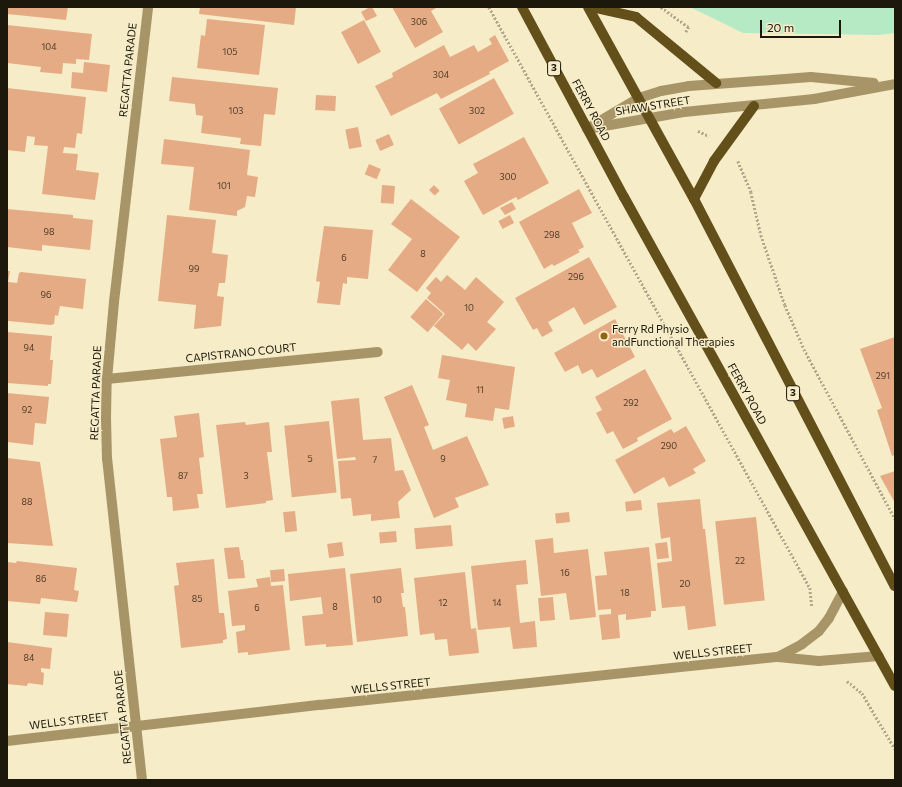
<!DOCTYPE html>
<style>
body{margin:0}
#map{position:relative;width:902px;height:787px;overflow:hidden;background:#f6ecc8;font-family:Commissioner,sans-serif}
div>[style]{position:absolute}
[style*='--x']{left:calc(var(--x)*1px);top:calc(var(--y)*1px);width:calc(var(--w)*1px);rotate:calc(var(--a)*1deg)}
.green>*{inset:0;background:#b5eac5}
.building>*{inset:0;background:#e5ab84;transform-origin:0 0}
.path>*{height:2.5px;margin-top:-1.25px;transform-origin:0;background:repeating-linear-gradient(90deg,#b0a88b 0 2px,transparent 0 4px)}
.street>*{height:10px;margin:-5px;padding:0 5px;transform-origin:5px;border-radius:5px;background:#a79567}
.primary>*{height:10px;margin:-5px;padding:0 5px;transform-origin:5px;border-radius:5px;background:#624f1a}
.dots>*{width:11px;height:11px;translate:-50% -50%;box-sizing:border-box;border:2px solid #f6ecc8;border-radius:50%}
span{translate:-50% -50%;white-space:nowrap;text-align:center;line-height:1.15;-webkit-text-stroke:3px #f6ecc8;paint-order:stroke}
.number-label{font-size:9px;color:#4e3d29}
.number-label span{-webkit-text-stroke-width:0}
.shield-label span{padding:1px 3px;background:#f6ecc8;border:1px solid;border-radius:3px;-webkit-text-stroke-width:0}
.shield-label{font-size:10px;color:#1c180b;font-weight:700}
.street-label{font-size:11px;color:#1c180b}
.poi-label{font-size:11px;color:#1c180b}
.left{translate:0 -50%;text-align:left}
.frame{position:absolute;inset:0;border:8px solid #1c180b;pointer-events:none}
.scale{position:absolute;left:760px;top:20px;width:81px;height:18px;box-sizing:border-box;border:2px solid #1c180b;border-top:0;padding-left:5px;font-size:12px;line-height:14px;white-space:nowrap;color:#1c180b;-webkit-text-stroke:3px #f6ecc8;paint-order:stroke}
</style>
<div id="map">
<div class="green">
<div style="clip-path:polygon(690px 7px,895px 7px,895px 33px,878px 35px,743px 33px)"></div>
</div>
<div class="building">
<div style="clip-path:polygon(7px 7px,68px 7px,66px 20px,7px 14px)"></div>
<div style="clip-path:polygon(200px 7px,296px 7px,294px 25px,199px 14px)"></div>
<div style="clip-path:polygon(370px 7px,372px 7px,377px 16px,366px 21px,361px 12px)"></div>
<div style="clip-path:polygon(392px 7px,438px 7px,431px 11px,443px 32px,415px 48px)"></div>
<div style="clip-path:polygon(207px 19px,265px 25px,259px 75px,197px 68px,201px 35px,205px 36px)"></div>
<div style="left:364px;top:20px;width:36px;height:26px;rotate:62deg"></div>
<div style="clip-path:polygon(7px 25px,92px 34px,89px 60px,76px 59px,76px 64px,63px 63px,62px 74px,40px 72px,41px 67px,7px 63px)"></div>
<div style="clip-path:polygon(495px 35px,509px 61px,489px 72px,490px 74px,441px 99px,437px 93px,391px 116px,375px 86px,393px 77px,392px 73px,444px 45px,450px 57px,474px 45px,478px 52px,492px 44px,489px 39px)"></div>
<div style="clip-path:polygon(84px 62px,110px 65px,107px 92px,71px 88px,72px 72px,83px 73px)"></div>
<div style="clip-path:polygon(172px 77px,278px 88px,275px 115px,264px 114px,261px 146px,240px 144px,241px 138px,201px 133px,203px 116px,196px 115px,195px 104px,169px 101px)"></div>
<div style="left:494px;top:78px;width:41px;height:63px;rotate:61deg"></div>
<div style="clip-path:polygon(7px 88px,86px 97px,82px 134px,77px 133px,75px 148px,64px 147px,63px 153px,78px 154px,76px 170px,99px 173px,95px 200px,42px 194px,48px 146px,34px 145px,35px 137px,27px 136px,25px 152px,7px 150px)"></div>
<div style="left:316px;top:95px;width:20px;height:15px;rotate:3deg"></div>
<div style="left:358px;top:127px;width:20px;height:13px;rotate:79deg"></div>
<div style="left:389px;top:134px;width:12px;height:15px;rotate:66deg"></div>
<div style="clip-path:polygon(524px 137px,549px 183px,518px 200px,516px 197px,483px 215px,464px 181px,478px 173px,473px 164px)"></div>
<div style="clip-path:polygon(164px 139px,250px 150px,247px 175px,258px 177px,255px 197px,247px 196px,245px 207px,237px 211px,237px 216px,189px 210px,194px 167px,161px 164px)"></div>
<div style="left:369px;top:164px;width:13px;height:11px;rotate:23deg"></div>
<div style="left:382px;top:185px;width:13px;height:18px;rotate:4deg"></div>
<div style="left:434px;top:185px;width:8px;height:7px;rotate:45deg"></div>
<div style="clip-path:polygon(579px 189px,592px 213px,572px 223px,584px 247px,578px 250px,580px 252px,554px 266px,552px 264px,544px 269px,519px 222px)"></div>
<div style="clip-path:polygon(411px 199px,460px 237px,417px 292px,388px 270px,412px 239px,391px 224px)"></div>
<div style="clip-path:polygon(512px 202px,516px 209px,505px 215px,500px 208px)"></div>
<div style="clip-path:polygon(7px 209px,73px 215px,73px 218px,93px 220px,90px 250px,42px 245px,42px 251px,7px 247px)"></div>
<div style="clip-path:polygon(167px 215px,216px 220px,212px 253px,228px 255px,225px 283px,219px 283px,217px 296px,224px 297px,221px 326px,194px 329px,196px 305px,158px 301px)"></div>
<div style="left:510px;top:215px;width:9px;height:13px;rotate:63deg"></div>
<div style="clip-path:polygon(324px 226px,373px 230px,368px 279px,347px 277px,347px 284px,343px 283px,340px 305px,317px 303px,320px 282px,316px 281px)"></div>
<div style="clip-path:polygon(589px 257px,617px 307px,584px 325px,574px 307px,548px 322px,553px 331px,542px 337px,537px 328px,533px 330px,515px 298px)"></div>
<div style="clip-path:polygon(7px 271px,10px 271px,8px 282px,17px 283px,19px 273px,21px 272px,86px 279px,83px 309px,60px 306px,58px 316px,55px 315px,54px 324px,51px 325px,8px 321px)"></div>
<div style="clip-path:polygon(447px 275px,465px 290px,476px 277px,504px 302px,487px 322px,496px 329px,476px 351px,468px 343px,462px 350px,434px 326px,445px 314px,427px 298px,431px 293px,426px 288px,436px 277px,441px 282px)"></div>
<div style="left:426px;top:299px;width:23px;height:24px;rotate:41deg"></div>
<div style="clip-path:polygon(615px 319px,635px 357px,597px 378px,592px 369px,582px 374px,578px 365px,565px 372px,554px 353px)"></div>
<div style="clip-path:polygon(7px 332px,52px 336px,50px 360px,53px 360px,51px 384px,48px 384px,48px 386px,7px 383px)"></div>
<div style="clip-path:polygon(895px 337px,895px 455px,892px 456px,877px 410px,882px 408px,860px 349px)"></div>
<div style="clip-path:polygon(442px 355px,515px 367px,509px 410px,495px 408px,493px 421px,465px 417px,467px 404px,446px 400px,450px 380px,438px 378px)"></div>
<div style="clip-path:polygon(645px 369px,672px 419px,637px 438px,638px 441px,623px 449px,613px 431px,607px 434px,596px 413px,602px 410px,595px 397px)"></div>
<div style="clip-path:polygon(412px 385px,429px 425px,424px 427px,433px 450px,467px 436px,489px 485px,455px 498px,459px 507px,434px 518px,384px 397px)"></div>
<div style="clip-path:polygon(7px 393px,49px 397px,46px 424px,35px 423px,33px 445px,7px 442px)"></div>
<div style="clip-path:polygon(359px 398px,363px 440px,391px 438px,395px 471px,403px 470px,411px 490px,398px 502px,400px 518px,371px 521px,371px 514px,353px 516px,351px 498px,341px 499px,338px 461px,356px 460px,355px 457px,337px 459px,331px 401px)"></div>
<div style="clip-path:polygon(199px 413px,204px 457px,199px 458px,203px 494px,197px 494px,199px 508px,173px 511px,172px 497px,167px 497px,160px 439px,177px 437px,174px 416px)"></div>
<div style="left:513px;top:416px;width:11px;height:11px;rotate:80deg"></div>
<div style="left:329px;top:421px;width:72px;height:45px;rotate:84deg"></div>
<div style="clip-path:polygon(245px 422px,246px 425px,269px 422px,272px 452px,267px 452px,273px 500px,266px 501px,266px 503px,226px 508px,216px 425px)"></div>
<div style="clip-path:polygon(686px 426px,706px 461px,693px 469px,696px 473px,669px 487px,664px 477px,634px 494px,615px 460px,671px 429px,674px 433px)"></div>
<div style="clip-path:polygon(7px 458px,40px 462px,53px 546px,7px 543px)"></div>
<div style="clip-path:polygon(895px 471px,895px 503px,880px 476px)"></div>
<div style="clip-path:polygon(700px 499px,703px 529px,705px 529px,716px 626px,688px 630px,685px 606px,662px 608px,657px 563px,672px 561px,670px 537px,661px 539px,657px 503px)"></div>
<div style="left:641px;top:500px;width:10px;height:16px;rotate:84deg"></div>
<div style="left:295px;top:511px;width:20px;height:12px;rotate:84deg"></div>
<div style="left:569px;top:512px;width:10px;height:14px;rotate:84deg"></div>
<div style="left:756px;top:517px;width:84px;height:41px;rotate:84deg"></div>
<div style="left:451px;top:525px;width:21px;height:37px;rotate:85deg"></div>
<div style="left:396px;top:531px;width:11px;height:17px;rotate:85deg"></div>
<div style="clip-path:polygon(553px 538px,554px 553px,588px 549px,596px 617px,570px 620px,566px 593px,541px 596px,535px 540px)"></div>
<div style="left:342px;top:542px;width:14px;height:15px;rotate:82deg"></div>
<div style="left:667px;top:542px;width:16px;height:12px;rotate:83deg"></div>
<div style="clip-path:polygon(239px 547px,241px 560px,243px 560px,245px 578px,228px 579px,224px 548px)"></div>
<div style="clip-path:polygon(649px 547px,656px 611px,651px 611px,651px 617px,626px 620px,626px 614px,618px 615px,620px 638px,602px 640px,599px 615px,611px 614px,611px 609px,598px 610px,595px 576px,607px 575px,604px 552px)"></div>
<div style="clip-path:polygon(214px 559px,219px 613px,224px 613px,227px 639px,223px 640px,223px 643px,181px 648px,174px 586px,179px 585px,176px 563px)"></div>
<div style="clip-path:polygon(526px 560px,528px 584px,516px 585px,520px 623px,535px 621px,537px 647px,513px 649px,510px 627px,478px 630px,471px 566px)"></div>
<div style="clip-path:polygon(17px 561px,77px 568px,74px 590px,79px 591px,77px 602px,41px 598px,40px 604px,7px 601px,7px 562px,16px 563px)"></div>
<div style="clip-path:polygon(345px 568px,353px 645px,326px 647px,326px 644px,305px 646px,302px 616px,323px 614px,321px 597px,290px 601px,288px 574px)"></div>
<div style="clip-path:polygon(401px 568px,404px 593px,401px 593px,403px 607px,405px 607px,408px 636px,357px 642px,350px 574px)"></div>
<div style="left:284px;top:569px;width:12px;height:14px;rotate:85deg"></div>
<div style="clip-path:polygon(465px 572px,471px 629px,476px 628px,479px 653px,449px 656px,447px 639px,435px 640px,434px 633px,420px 635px,414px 578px)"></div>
<div style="clip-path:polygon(270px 577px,271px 586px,283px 585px,290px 650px,248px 655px,248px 652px,238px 653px,236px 632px,245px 630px,245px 625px,232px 626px,228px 591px,258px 587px,256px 579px)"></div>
<div style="left:553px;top:597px;width:23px;height:15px;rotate:85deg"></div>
<div style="left:45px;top:612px;width:24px;height:23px;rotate:5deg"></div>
<div style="clip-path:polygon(7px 642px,52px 648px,50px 669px,41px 668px,41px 672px,44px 673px,43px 685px,28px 683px,27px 686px,7px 684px)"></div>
</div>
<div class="path">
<div style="--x:489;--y:7;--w:664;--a:61.08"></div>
<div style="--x:810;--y:588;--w:18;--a:84"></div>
<div style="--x:661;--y:7;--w:34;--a:36"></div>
<div style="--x:689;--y:27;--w:6;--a:121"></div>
<div style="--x:698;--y:131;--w:12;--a:24"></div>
<div style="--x:738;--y:161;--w:34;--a:67"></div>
<div style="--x:751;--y:192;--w:44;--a:76.9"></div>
<div style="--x:761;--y:235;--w:74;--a:71.1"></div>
<div style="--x:785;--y:305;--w:48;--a:66.6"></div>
<div style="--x:804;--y:349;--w:193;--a:61.8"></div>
<div style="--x:847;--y:681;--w:19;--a:39"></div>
<div style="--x:862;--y:693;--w:65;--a:59.5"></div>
</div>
<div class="street">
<div style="--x:593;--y:125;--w:53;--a:-30.4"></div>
<div style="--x:639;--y:98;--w:23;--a:-18"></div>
<div style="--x:661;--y:91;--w:28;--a:-10"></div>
<div style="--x:689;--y:86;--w:122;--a:-4.2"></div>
<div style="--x:811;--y:77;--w:63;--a:5.4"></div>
<div style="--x:587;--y:129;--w:98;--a:-9.9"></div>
<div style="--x:684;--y:112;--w:131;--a:-5.7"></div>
<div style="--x:814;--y:99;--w:82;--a:-10.5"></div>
<div style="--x:107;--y:379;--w:272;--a:-5.7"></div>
<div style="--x:778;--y:657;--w:27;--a:-28"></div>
<div style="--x:802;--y:644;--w:21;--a:-37"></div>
<div style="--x:819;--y:631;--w:16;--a:-52"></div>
<div style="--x:829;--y:618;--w:30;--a:-62"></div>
<div style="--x:7;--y:741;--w:315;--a:-6.6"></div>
<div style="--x:320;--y:705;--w:461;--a:-6"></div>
<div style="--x:778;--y:657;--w:41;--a:5.6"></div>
<div style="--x:819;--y:661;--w:60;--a:-4.8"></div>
<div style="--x:142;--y:780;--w:323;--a:-96.2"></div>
<div style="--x:107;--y:459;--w:41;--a:-91.4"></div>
<div style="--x:106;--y:418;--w:39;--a:-89"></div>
<div style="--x:107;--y:379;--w:77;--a:-84.8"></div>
<div style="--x:114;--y:302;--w:297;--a:-83.4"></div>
</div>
<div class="primary">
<div style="--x:522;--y:7;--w:216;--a:61.8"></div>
<div style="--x:624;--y:197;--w:559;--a:61.01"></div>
<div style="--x:588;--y:7;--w:219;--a:61.1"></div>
<div style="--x:694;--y:199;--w:436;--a:62.6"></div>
<div style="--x:592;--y:7;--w:45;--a:12.8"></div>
<div style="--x:636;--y:17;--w:104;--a:39.5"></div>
<div style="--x:694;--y:199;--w:43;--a:-62.2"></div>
<div style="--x:714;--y:161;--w:68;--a:-54"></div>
</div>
<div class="dots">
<div style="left:604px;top:336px;background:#936512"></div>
</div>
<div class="number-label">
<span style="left:419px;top:22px">306</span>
<span style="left:49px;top:47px">104</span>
<span style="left:230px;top:52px">105</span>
<span style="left:441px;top:75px">304</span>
<span style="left:236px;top:111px">103</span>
<span style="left:477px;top:111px">302</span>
<span style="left:508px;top:177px">300</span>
<span style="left:224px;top:186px">101</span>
<span style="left:49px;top:232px">98</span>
<span style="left:552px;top:235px">298</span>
<span style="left:423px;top:254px">8</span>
<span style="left:344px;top:258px">6</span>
<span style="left:194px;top:269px">99</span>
<span style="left:576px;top:277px">296</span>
<span style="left:46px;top:295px">96</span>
<span style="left:469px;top:308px">10</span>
<span style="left:29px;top:348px">94</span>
<span style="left:883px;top:376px">291</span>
<span style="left:480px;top:390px">11</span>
<span style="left:631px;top:403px">292</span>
<span style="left:27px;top:410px">92</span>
<span style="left:669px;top:446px">290</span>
<span style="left:310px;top:459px">5</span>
<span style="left:443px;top:459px">9</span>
<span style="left:375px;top:460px">7</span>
<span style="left:183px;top:476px">87</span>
<span style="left:246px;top:476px">3</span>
<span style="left:27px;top:502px">88</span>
<span style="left:740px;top:561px">22</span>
<span style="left:565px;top:573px">16</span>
<span style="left:41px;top:579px">86</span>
<span style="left:685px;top:584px">20</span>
<span style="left:625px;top:593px">18</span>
<span style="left:197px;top:599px">85</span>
<span style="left:377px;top:600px">10</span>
<span style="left:443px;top:603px">12</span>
<span style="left:497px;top:603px">14</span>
<span style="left:335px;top:607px">8</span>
<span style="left:257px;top:608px">6</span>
<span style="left:29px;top:658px">84</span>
</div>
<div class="shield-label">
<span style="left:554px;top:68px">3</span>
<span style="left:793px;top:393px">3</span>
</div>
<div class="street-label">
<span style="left:128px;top:70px;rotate:-84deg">REGATTA PARADE</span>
<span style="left:653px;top:106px;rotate:-9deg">SHAW STREET</span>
<span style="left:591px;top:110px;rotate:62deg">FERRY ROAD</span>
<span style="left:241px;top:353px;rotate:-6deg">CAPISTRANO COURT</span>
<span style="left:96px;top:393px;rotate:-88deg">REGATTA PARADE</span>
<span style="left:747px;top:394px;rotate:61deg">FERRY ROAD</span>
<span style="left:713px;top:652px;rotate:-6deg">WELLS STREET</span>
<span style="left:391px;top:686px;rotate:-6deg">WELLS STREET</span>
<span style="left:123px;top:717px;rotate:-96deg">REGATTA PARADE</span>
<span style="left:69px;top:721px;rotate:-7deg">WELLS STREET</span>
</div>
<div class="poi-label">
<span class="left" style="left:612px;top:336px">Ferry Rd Physio<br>andFunctional Therapies</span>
</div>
<div class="frame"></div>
<div class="scale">20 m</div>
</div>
